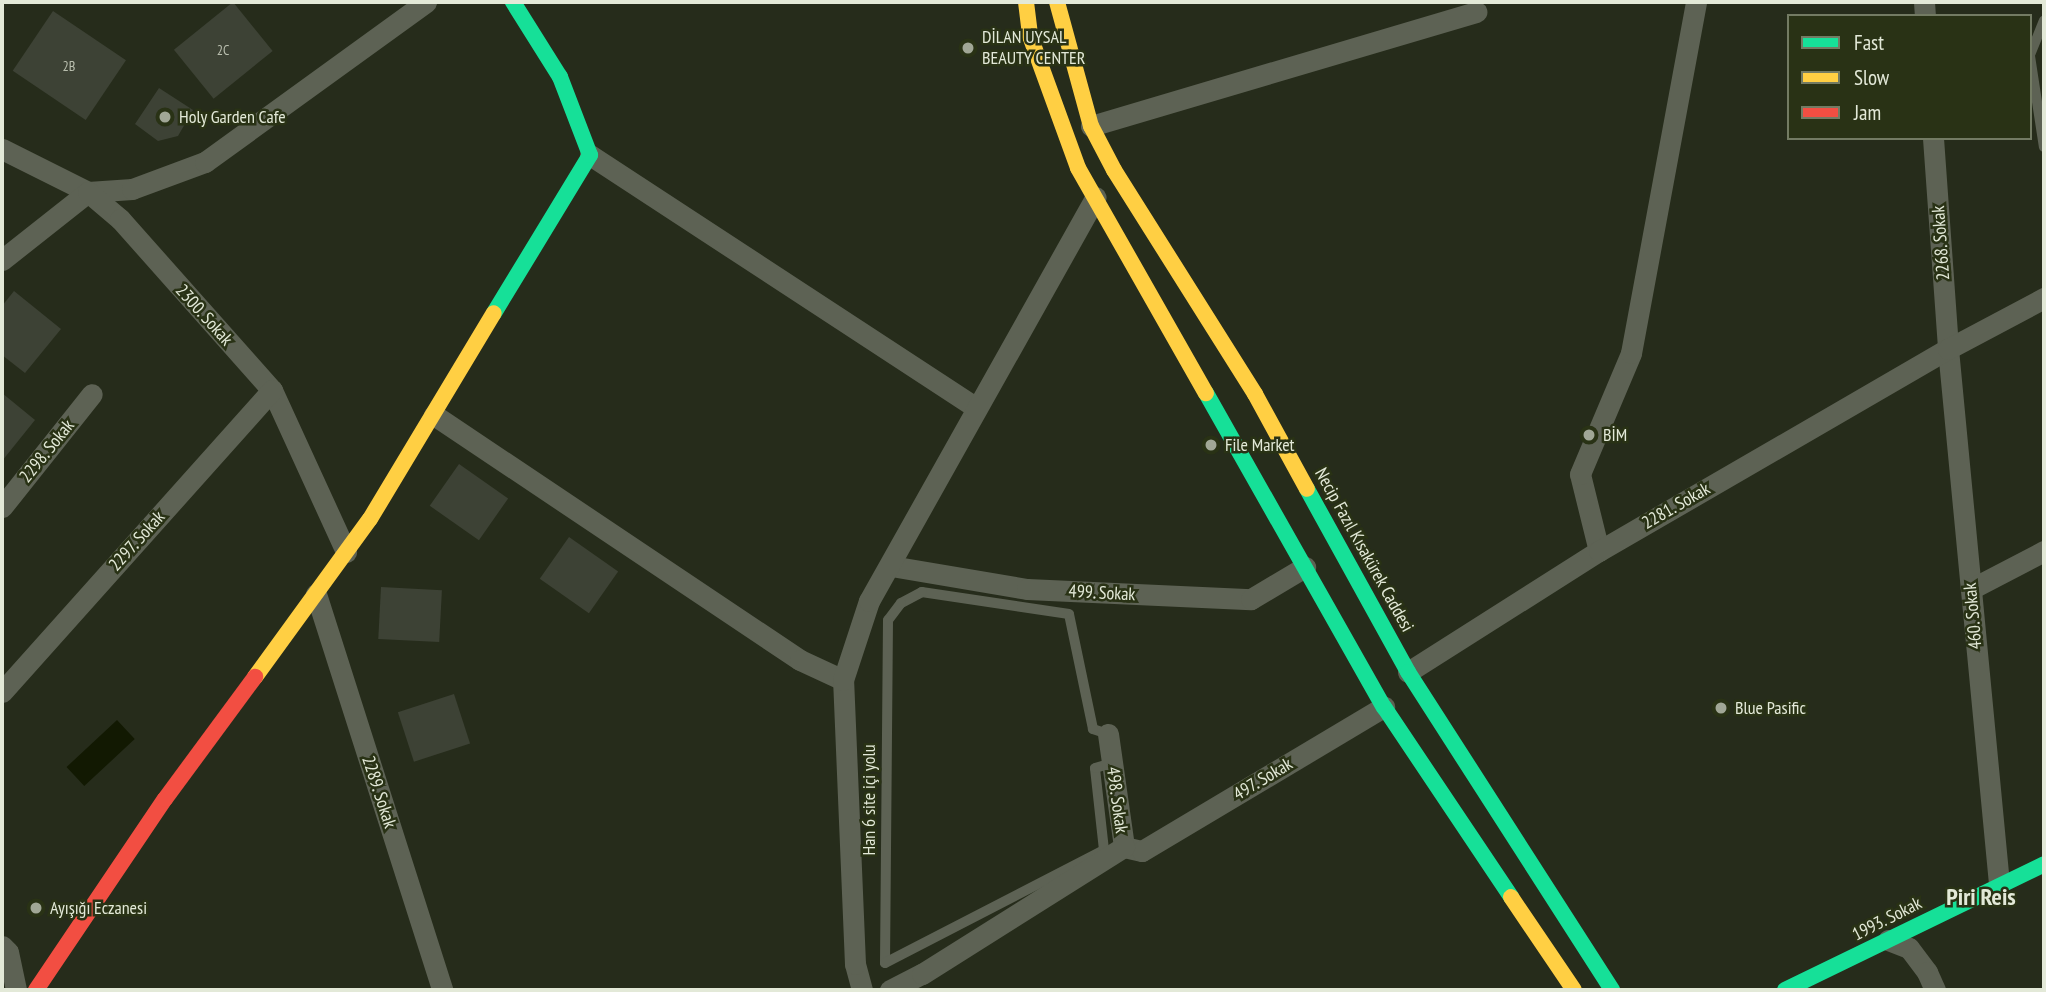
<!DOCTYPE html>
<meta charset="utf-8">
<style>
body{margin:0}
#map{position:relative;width:2046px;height:992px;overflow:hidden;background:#262c1b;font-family:"PT Sans Narrow",sans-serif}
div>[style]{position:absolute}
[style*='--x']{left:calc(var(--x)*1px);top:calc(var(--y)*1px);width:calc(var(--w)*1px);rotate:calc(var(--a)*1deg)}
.water>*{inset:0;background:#121902;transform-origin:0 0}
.building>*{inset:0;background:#3d4235;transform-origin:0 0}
.lane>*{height:10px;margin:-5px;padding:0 5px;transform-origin:5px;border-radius:5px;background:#5d6254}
.street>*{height:21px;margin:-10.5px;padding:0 10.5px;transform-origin:10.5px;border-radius:10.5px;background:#5d6254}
.fast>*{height:16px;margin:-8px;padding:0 8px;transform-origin:8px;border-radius:8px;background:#16e098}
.slow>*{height:16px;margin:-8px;padding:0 8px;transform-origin:8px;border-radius:8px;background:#ffcf43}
.jam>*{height:16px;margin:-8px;padding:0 8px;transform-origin:8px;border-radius:8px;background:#f24e42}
.dots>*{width:19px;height:19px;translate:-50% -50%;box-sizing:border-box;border:4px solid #293215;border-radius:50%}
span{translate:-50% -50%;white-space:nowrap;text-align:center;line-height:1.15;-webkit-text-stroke:5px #293215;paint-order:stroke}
.number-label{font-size:14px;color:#babfaf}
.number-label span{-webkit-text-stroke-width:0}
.poi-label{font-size:18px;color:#e3e9d8}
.left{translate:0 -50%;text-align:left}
.street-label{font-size:18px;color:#e3e9d8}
.district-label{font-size:24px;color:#e3e9d8;font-weight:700}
.frame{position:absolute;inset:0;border:4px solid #e3e9d8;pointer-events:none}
.legend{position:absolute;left:1787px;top:14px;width:245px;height:126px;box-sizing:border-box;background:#293215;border:2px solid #737b63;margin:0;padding:9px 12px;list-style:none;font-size:21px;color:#e3e9d8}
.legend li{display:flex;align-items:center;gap:14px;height:35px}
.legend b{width:35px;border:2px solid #737b63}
</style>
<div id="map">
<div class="water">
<div style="left:117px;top:720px;width:26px;height:69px;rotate:47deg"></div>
</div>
<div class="building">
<div style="left:233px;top:2px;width:63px;height:76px;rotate:51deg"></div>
<div style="left:53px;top:11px;width:88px;height:72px;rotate:34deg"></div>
<div style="clip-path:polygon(159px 88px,193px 110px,178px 136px,158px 141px,135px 124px)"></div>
<div style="clip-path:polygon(14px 291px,61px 329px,25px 373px,2px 355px,2px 306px)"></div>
<div style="clip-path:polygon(2px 393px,35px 420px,2px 461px)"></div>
<div style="left:459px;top:464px;width:60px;height:51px;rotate:35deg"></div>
<div style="left:569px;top:537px;width:60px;height:51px;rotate:35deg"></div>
<div style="left:381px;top:587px;width:61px;height:52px;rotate:3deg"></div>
<div style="left:454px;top:694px;width:52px;height:59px;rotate:72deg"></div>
</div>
<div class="lane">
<div style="--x:2030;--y:55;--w:37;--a:-68"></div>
<div style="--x:2030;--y:56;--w:92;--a:81.3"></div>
<div style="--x:1108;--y:734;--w:16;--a:-162"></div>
<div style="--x:1093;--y:729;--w:117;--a:-101.8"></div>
<div style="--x:1069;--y:614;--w:149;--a:-171.5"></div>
<div style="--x:922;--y:592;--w:24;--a:152"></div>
<div style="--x:901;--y:603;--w:21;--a:127"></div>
<div style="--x:888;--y:620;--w:343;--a:90.5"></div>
<div style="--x:885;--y:963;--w:246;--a:-27.3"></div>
<div style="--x:1104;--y:850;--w:82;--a:-96.3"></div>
<div style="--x:1095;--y:768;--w:18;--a:-16"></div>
</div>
<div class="street">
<div style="--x:1924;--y:2;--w:14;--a:86"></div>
<div style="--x:1091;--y:126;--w:402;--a:-16.5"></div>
<div style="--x:1933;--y:138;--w:212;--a:85.9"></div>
<div style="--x:1948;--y:349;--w:537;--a:84.55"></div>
<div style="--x:2;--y:149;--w:96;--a:26.6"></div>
<div style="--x:88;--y:192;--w:44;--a:-3.9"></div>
<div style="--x:132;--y:189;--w:78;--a:-20.3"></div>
<div style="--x:205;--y:162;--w:273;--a:-35.9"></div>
<div style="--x:590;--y:155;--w:462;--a:33.2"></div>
<div style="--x:2;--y:260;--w:110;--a:-38.3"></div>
<div style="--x:88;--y:192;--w:42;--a:40.2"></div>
<div style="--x:120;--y:219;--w:229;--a:48.4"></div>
<div style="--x:272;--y:390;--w:178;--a:65.4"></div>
<div style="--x:434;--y:415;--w:440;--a:33.8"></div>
<div style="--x:800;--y:660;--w:47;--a:24.9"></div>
<div style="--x:2;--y:507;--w:144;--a:-51.5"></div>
<div style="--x:1599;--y:551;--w:79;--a:-103.9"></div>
<div style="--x:1580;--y:474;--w:131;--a:-67.1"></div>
<div style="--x:1631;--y:353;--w:357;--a:-79.5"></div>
<div style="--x:891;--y:566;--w:138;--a:9.6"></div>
<div style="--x:1027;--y:589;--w:224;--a:2.6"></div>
<div style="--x:1251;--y:599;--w:63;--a:-30.7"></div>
<div style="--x:1971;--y:589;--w:82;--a:-27.5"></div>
<div style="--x:316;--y:594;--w:416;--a:72.3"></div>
<div style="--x:1408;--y:672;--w:226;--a:-32.4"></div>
<div style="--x:1599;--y:551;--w:403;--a:-30.1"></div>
<div style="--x:1948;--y:349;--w:109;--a:-28"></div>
<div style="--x:2;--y:692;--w:405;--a:-48.2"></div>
<div style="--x:1108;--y:734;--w:114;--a:81.9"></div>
<div style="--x:1124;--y:847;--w:18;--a:13"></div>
<div style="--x:1142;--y:851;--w:282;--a:-30.8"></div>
<div style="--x:1888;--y:940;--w:22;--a:21"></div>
<div style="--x:1909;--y:948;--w:30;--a:53"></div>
<div style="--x:1927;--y:972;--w:20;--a:66"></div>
<div style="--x:2;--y:946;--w:8;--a:45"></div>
<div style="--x:8;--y:952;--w:39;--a:78"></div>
<div style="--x:862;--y:990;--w:27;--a:-105"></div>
<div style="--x:855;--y:964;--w:284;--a:-92.4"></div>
<div style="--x:843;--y:680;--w:83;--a:-71.8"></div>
<div style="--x:869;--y:601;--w:463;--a:-60.7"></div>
<div style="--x:890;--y:990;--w:36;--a:-27"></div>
<div style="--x:922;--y:974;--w:239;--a:-32.2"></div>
</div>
<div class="fast">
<div style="--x:494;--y:313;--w:185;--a:-58.7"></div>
<div style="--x:590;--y:155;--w:84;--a:-111"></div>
<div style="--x:560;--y:77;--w:89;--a:-122.1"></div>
<div style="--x:1206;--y:393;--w:361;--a:60.5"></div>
<div style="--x:1384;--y:707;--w:229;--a:56.2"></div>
<div style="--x:1307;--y:489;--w:209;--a:61.1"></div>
<div style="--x:1408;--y:672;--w:378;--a:57.3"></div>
<div style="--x:1785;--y:990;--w:288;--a:-25.9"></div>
</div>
<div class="slow">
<div style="--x:1026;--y:2;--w:34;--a:83"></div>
<div style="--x:1030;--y:36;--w:140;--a:70"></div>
<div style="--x:1078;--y:168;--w:259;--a:60.4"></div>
<div style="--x:1057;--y:2;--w:129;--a:74.7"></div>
<div style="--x:1091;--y:126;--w:50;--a:62.4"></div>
<div style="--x:1114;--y:170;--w:265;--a:57.8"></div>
<div style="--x:1255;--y:394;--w:108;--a:61.3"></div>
<div style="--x:255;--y:677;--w:195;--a:-54"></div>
<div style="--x:370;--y:519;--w:240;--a:-59"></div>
<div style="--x:1511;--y:897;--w:112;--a:55.9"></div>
</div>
<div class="jam">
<div style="--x:36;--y:990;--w:230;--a:-56"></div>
<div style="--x:165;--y:799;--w:152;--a:-53.6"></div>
</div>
<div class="dots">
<div style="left:968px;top:48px;background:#a1a796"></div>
<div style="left:165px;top:117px;background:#a1a796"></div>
<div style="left:1589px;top:435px;background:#a1a796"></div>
<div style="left:1211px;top:445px;background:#a1a796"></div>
<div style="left:1721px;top:708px;background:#a1a796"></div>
<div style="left:36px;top:908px;background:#a1a796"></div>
</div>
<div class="number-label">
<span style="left:223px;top:50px">2C</span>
<span style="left:69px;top:66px">2B</span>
</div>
<div class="poi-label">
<span class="left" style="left:982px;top:48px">DİLAN UYSAL<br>BEAUTY CENTER</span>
<span class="left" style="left:179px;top:117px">Holy Garden Cafe</span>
<span class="left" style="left:1603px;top:435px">BİM</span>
<span class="left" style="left:1225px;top:445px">File Market</span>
<span class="left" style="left:1735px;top:708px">Blue Pasific</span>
<span class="left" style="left:50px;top:908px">Ayışığı Eczanesi</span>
</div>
<div class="street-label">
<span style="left:1941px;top:243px;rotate:-94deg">2268. Sokak</span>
<span style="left:204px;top:315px;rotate:48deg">2300. Sokak</span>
<span style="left:47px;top:451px;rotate:-51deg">2298. Sokak</span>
<span style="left:1676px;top:506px;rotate:-30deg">2281. Sokak</span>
<span style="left:137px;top:541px;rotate:-48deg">2297. Sokak</span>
<span style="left:1364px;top:550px;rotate:61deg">Necip Fazıl Kısakürek Caddesi</span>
<span style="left:1102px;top:593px;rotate:3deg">499. Sokak</span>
<span style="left:1973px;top:616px;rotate:-95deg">460. Sokak</span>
<span style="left:1263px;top:779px;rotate:-31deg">497. Sokak</span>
<span style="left:379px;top:792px;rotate:72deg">2289. Sokak</span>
<span style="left:869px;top:800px;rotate:-90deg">Han 6 site içi yolu</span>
<span style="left:1117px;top:800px;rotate:82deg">498. Sokak</span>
<span style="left:1887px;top:919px;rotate:-27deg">1993. Sokak</span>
</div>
<div class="district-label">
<span style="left:1981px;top:897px">Piri Reis</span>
</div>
<div class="frame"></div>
<ul class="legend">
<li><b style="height:9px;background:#16e098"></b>Fast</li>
<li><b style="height:9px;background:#ffcf43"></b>Slow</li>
<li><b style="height:9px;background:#f24e42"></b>Jam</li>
</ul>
</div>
